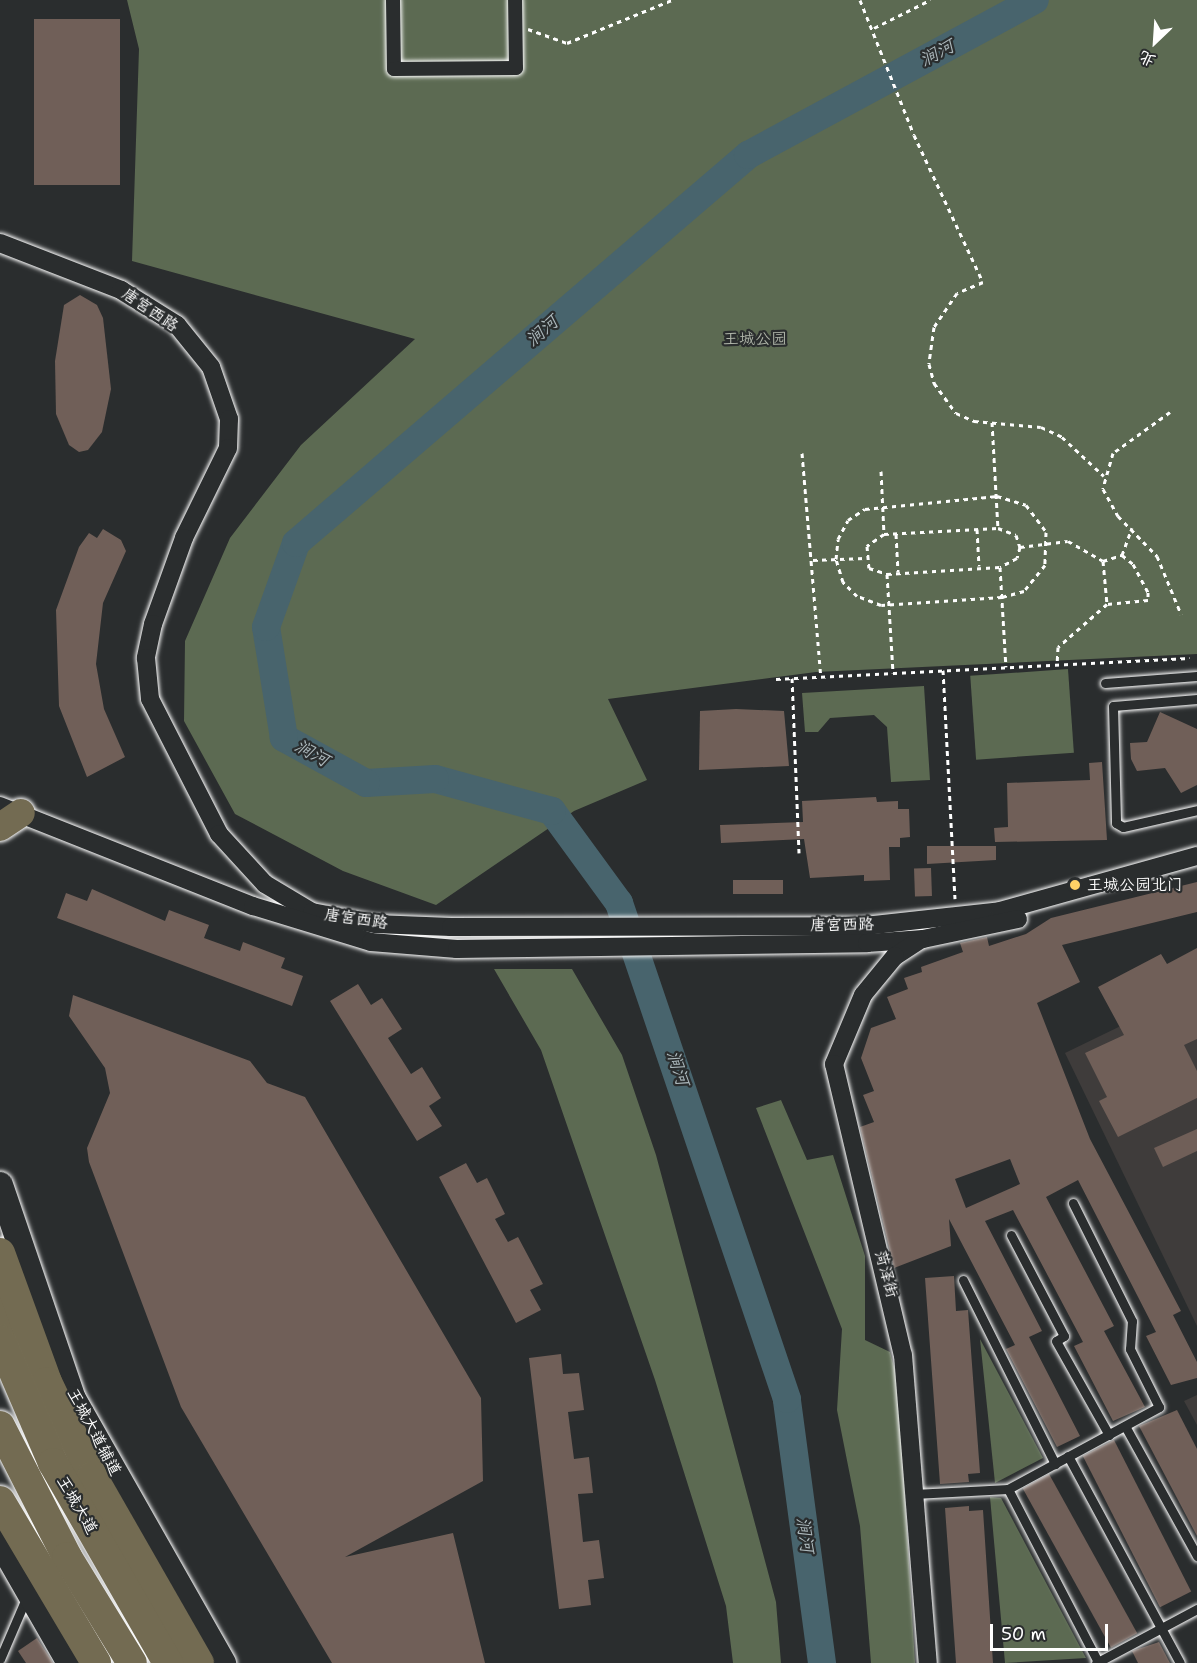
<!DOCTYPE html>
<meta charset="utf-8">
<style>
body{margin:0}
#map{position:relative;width:1197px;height:1663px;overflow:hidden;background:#2a2d2e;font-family:"Shantell Sans","LXGW WenKai TC",sans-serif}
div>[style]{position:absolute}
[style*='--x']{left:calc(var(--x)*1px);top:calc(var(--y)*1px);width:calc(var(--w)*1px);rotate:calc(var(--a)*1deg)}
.built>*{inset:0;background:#3f3c3b}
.green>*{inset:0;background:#5c6a52;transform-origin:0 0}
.river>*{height:28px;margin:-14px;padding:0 14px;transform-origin:14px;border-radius:14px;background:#48646d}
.building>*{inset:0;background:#705f58;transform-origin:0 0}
.path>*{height:3px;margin-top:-1.5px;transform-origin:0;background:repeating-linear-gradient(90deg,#fff 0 4.5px,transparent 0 9px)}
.roads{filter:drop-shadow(0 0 2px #fff) drop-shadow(0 0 2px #fff)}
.service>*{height:9px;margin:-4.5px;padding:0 4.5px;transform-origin:4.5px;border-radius:4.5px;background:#2a2d2e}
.pedestrian>*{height:14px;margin:-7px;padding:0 7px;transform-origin:7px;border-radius:7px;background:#2a2d2e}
.minor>*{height:18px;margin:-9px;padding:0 9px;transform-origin:9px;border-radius:9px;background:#2a2d2e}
.secondary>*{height:26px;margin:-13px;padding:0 13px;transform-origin:13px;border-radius:13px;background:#2a2d2e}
.primary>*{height:28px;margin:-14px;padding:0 14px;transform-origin:14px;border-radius:14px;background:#736b52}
.trunk>*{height:30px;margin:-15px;padding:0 15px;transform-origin:15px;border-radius:15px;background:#736b52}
.dots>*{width:16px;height:16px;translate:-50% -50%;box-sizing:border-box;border:3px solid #2a2d2e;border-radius:50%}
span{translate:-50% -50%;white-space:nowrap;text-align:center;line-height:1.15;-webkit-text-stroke:4.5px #2a2d2e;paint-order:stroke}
.street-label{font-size:16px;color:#fff}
.park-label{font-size:16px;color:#aeb4a8}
.poi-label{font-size:16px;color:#fff}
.left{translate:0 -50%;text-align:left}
.water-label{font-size:18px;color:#adb9bd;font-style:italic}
.north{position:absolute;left:1125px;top:12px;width:60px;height:60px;-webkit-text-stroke:4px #2a2d2e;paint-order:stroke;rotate:205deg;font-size:16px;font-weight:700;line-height:24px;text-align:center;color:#fff}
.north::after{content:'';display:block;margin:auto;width:21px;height:27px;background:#fff;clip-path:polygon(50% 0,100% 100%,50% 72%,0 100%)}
.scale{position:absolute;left:990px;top:1624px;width:118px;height:27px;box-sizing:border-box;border:3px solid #fff;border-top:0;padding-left:8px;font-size:18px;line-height:21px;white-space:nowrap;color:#fff;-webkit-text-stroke:4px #2a2d2e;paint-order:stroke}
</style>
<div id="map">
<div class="built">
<div style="clip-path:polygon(1197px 989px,1197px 1326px,1065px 1053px)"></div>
<div style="clip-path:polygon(1197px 1395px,1197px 1425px,1184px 1401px)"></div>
</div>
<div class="green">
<div style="clip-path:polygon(127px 0,1197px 0,1197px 654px,816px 672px,608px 699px,647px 780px,574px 811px,436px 905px,343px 871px,235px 814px,184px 721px,185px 641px,230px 538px,301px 445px,415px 339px,132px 261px,139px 49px)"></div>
<div style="left:1068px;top:669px;width:84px;height:98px;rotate:86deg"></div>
<div style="clip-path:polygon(924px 686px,930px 780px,891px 782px,887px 727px,874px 715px,830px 718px,818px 732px,805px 732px,802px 693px)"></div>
<div style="clip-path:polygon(494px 969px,572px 969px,622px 1055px,656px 1155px,776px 1602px,781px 1663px,733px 1663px,726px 1606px,655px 1380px,541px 1050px)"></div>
<div style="clip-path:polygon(781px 1100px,807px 1160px,833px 1155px,865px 1256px,865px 1340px,890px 1352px,898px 1382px,915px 1663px,871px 1663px,860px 1526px,837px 1410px,842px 1329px,756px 1108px)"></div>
<div style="clip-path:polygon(980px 1339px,1043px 1458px,995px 1483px)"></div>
<div style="clip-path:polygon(990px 1497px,1001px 1498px,1086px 1658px,1005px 1663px)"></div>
</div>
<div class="river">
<div style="--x:822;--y:1663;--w:266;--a:-97.6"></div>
<div style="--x:787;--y:1399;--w:524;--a:-108.71"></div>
<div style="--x:619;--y:903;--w:114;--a:-126.1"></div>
<div style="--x:552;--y:811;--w:121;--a:-164.7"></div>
<div style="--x:435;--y:779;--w:69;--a:176.7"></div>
<div style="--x:366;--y:783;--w:94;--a:-151.2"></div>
<div style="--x:284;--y:738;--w:112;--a:-99.2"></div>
<div style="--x:266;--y:627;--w:89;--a:-70.3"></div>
<div style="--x:296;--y:543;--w:596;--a:-40.64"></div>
<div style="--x:748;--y:155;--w:326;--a:-28.4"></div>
</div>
<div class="building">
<div style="left:34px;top:19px;width:86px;height:166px"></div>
<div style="clip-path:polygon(80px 295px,97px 305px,103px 318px,111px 389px,102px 432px,88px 450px,79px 452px,69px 445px,56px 414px,55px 361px,64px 305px)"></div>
<div style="clip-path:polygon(103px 529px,121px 540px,126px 551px,103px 603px,96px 664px,104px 709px,125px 757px,87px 777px,59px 706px,56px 610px,79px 547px,89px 533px,97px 538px)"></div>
<div style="clip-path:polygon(736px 709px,784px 711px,789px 766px,699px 770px,700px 711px)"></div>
<div style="clip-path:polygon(1160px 712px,1197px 729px,1197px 785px,1181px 793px,1165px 768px,1137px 771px,1131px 759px,1130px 743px,1147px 742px)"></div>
<div style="clip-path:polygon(1102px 762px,1107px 840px,995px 842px,994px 828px,1008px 827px,1007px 783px,1090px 780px,1089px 763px)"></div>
<div style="clip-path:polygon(876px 797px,877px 802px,898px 801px,898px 809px,909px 809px,910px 837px,900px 838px,900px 847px,889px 847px,890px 880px,864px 881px,864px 875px,810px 878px,804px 839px,721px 843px,720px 825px,803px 822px,802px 801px)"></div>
<div style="clip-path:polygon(927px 846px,996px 846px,996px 860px,927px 864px)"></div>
<div style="left:931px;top:868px;width:28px;height:17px;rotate:88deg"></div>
<div style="left:733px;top:880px;width:50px;height:14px"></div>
<div style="clip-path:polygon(evenodd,1197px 882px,1197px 912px,1062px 945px,1080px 982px,1037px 1003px,1090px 1139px,1181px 1311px,1173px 1315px,1197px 1362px,1197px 1378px,1171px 1385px,1146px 1336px,1156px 1332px,1078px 1180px,1046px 1197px,1114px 1326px,1104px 1331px,1145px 1407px,1113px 1421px,1074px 1346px,1083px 1342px,1013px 1210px,985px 1221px,1042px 1331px,1029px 1337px,1080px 1436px,1057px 1447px,1006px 1349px,1015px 1345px,949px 1219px,951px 1246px,894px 1268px,860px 1127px,874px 1122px,863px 1095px,874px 1091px,861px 1058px,871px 1028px,896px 1019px,887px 997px,908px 989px,904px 978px,922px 972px,921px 967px,963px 952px,960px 943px,987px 937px,989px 946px,1026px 934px,1051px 918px,1197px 882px,1010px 1159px,1020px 1184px,966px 1208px,955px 1179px,1010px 1159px)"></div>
<div style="clip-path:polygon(92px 889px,165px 921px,169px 910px,209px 925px,204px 938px,240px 951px,243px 942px,285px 958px,281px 968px,303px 976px,292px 1006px,57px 918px,66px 893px,87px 901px)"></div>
<div style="clip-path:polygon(1197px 948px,1197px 1039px,1184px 1045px,1197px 1071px,1197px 1098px,1118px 1137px,1099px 1101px,1107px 1097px,1085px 1053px,1124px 1035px,1098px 987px,1161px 954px,1167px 964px)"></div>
<div style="clip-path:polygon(358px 984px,371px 1005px,382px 998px,402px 1029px,388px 1038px,411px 1074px,422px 1067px,441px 1098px,429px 1106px,442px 1126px,417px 1141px,330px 1001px)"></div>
<div style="clip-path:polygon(73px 995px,250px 1061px,267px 1083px,305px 1097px,481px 1398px,483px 1481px,345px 1557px,453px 1533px,485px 1663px,332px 1663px,181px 1407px,89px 1162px,87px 1148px,110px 1093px,105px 1068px,69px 1016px)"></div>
<div style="clip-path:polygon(1197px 1129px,1197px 1151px,1163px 1167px,1154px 1148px)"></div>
<div style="clip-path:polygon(466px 1163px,477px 1183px,487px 1178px,505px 1214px,495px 1219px,508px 1242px,518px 1237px,543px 1284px,530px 1290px,541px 1310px,516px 1323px,439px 1177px)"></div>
<div style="clip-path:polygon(954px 1276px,956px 1311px,968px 1310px,980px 1473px,968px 1474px,969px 1482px,940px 1484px,925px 1278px)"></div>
<div style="clip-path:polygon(561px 1354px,563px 1374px,579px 1373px,584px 1410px,568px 1412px,574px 1459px,589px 1457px,593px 1493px,578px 1494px,583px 1542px,599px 1540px,604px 1578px,588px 1580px,591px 1605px,559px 1609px,529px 1358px)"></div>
<div style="clip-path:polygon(1177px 1410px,1197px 1449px,1197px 1536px,1139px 1426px)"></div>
<div style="left:1114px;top:1440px;width:170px;height:35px;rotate:63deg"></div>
<div style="left:1049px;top:1474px;width:182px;height:30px;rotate:61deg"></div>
<div style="clip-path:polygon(969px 1506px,969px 1511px,983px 1510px,993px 1663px,956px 1663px,945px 1508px)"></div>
<div style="clip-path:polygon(37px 1638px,50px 1658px,53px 1663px,26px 1663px,18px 1651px)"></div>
<div style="clip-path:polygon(1159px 1642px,1170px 1663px,1138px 1663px,1132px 1651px)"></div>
</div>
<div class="path">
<div style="--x:860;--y:0;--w:145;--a:68.2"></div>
<div style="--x:914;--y:135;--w:162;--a:64.9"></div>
<div style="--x:983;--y:282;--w:28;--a:157"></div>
<div style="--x:957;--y:293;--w:41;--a:124.1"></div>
<div style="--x:934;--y:327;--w:37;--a:98"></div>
<div style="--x:929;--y:364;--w:20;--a:75"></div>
<div style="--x:934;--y:383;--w:37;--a:54"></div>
<div style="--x:956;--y:413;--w:20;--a:24"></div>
<div style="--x:974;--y:421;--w:67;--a:5.1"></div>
<div style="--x:1041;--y:427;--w:23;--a:25"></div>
<div style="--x:1062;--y:437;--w:57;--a:42.9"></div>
<div style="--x:874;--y:28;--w:63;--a:-26.6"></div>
<div style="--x:528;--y:29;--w:41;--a:19.7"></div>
<div style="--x:567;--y:43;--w:113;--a:-22.3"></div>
<div style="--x:1170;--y:412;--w:70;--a:144.3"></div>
<div style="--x:1113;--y:453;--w:37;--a:106"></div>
<div style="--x:1103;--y:489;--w:31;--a:61"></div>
<div style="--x:1118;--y:516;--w:56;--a:45.7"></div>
<div style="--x:1157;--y:556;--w:63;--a:67.5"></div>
<div style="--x:992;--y:422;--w:106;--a:86.8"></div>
<div style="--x:998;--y:528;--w:19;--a:21"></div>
<div style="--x:1016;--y:535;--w:13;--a:72"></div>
<div style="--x:1020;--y:547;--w:11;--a:105"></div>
<div style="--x:1017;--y:558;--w:19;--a:152"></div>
<div style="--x:1000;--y:567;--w:100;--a:86.6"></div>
<div style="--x:802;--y:453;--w:225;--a:85.2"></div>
<div style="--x:881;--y:471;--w:63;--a:87.3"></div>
<div style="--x:884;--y:534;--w:21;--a:145"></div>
<div style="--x:867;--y:546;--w:22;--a:85"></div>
<div style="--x:869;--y:568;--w:19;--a:18"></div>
<div style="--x:887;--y:574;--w:113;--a:-3.5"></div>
<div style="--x:997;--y:496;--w:30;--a:17"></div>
<div style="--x:1026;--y:505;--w:34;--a:53"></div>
<div style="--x:1046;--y:532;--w:33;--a:92"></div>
<div style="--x:1045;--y:565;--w:33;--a:129"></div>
<div style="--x:1024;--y:591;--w:23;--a:165"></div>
<div style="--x:1002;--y:597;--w:121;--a:176.2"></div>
<div style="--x:881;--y:605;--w:26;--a:-159"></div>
<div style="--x:857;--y:596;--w:20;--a:-135"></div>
<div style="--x:843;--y:582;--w:24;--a:-107"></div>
<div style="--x:836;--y:559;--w:20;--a:-84"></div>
<div style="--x:838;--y:539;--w:21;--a:-62"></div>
<div style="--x:848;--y:520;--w:20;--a:-33"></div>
<div style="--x:865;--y:509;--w:133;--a:-5.6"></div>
<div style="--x:977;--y:529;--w:37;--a:87"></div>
<div style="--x:884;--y:534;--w:114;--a:-3"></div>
<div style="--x:896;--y:534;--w:38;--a:87"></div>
<div style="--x:1020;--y:547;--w:48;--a:-7.1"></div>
<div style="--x:1068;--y:541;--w:40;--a:29.7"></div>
<div style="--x:1103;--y:561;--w:43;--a:84.7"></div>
<div style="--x:1107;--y:604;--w:65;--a:138.7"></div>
<div style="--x:1058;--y:647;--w:18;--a:93"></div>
<div style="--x:1122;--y:555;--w:29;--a:-70"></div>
<div style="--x:813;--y:560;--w:52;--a:-2.2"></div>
<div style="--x:1103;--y:561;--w:20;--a:-18"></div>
<div style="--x:1122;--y:555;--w:14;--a:39"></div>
<div style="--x:1133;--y:564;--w:32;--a:62"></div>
<div style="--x:1148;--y:592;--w:8;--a:90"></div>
<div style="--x:1148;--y:600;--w:41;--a:174.4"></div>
<div style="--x:887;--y:574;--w:99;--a:86.5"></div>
<div style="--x:943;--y:670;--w:229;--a:87"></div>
<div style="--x:792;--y:678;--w:175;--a:87.7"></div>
<div style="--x:776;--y:679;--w:414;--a:-2.9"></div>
</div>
<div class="roads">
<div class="service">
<div style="--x:1105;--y:683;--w:92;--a:-4.4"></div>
<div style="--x:1197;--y:699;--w:84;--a:175.2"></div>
<div style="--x:1113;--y:706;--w:117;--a:88.5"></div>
<div style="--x:1116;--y:823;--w:8;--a:30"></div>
<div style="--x:1123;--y:827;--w:76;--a:-12.9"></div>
<div style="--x:1011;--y:1235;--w:114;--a:62.3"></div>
<div style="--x:1064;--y:1336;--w:9;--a:148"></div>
<div style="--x:1056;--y:1341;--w:108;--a:60.6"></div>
<div style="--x:963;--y:1280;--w:206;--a:63.4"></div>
<div style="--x:1125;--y:1426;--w:149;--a:61"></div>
<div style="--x:1068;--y:1456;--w:235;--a:61.6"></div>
<div style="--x:1008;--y:1489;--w:195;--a:62.5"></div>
<div style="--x:914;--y:1494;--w:94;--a:-3"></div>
<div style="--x:1008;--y:1489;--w:172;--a:-28.5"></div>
<div style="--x:1159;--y:1407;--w:65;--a:-116.6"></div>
<div style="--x:1130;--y:1349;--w:28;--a:-86"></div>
<div style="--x:1132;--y:1321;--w:132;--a:-116.6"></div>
<div style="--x:0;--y:1659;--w:69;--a:-66.8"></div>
<div style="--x:1096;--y:1663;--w:115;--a:-28.1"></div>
</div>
<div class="pedestrian">
<div style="--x:393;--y:0;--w:69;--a:89.2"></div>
<div style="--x:394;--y:69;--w:122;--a:-0.5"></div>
<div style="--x:516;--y:68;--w:68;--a:-90.8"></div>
</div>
<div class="minor">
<div style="--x:0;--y:243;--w:130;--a:21.2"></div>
<div style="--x:121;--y:290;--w:66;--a:32"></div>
<div style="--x:177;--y:325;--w:54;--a:51"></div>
<div style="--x:211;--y:367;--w:55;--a:70.9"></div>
<div style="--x:229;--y:419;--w:29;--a:92"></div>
<div style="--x:228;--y:448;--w:100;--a:116.1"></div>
<div style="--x:184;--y:538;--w:91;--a:109.8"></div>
<div style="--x:153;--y:624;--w:35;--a:102"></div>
<div style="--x:146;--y:658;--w:41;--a:84.4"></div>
<div style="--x:150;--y:699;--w:152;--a:62.9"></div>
<div style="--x:219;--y:834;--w:68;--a:47.4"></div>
<div style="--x:265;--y:884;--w:55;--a:30.8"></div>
<div style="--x:312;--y:912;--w:64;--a:10.8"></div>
<div style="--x:375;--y:924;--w:76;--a:2.3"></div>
<div style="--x:451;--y:927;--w:414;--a:-0.1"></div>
<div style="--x:865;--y:926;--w:136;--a:-6.3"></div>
<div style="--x:1000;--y:911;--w:205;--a:-15.6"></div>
<div style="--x:0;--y:806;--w:272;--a:21.6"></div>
<div style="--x:253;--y:906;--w:123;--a:17"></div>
<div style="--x:371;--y:942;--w:86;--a:4.7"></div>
<div style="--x:457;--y:949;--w:410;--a:-0.8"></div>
<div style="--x:867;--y:943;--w:56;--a:-4.1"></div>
<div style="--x:923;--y:939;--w:97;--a:-11.9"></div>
<div style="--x:920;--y:940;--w:30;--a:147"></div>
<div style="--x:895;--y:956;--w:50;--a:129.4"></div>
<div style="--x:863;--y:995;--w:75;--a:112.8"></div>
<div style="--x:834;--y:1064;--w:299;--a:76.7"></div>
<div style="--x:903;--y:1355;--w:309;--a:85.4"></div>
</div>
<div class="secondary">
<div style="--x:0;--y:1185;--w:226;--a:71.2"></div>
<div style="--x:73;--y:1399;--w:304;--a:60.4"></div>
<div style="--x:0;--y:1541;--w:141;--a:60.2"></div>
</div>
<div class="primary">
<div style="--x:0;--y:827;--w:25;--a:-34"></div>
<div style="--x:0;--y:1294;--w:78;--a:69"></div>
</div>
<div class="trunk">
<div style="--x:0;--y:1253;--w:137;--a:70"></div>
<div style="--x:47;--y:1382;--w:104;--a:64.4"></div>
<div style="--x:92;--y:1476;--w:215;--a:60.2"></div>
<div style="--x:0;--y:1340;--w:134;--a:66.7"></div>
<div style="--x:53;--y:1463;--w:231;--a:60.1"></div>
<div style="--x:0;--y:1426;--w:147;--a:62.9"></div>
<div style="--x:67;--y:1557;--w:124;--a:58.5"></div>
<div style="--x:0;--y:1501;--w:188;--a:59.3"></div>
</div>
</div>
<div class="dots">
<div style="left:1075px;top:885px;background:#ffd166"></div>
</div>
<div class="street-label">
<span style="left:150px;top:310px;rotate:34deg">唐宫西路</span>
<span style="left:356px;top:919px;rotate:8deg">唐宫西路</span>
<span style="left:842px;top:925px;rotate:-1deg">唐宫西路</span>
<span style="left:886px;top:1274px;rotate:75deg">菏泽街</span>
<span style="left:94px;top:1432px;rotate:62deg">王城大道辅道</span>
<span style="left:77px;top:1505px;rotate:60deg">王城大道</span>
</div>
<div class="park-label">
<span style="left:755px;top:339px">王城公园</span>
</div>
<div class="poi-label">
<span class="left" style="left:1087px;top:885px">王城公园北门</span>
</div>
<div class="water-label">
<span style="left:937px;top:53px;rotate:-28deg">涧河</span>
<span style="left:542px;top:331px;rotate:-41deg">涧河</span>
<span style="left:312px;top:753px;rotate:29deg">涧河</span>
<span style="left:678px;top:1068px;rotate:72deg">涧河</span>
<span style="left:805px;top:1535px;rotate:82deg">涧河</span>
</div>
<div class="north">北</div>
<div class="scale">50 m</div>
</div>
